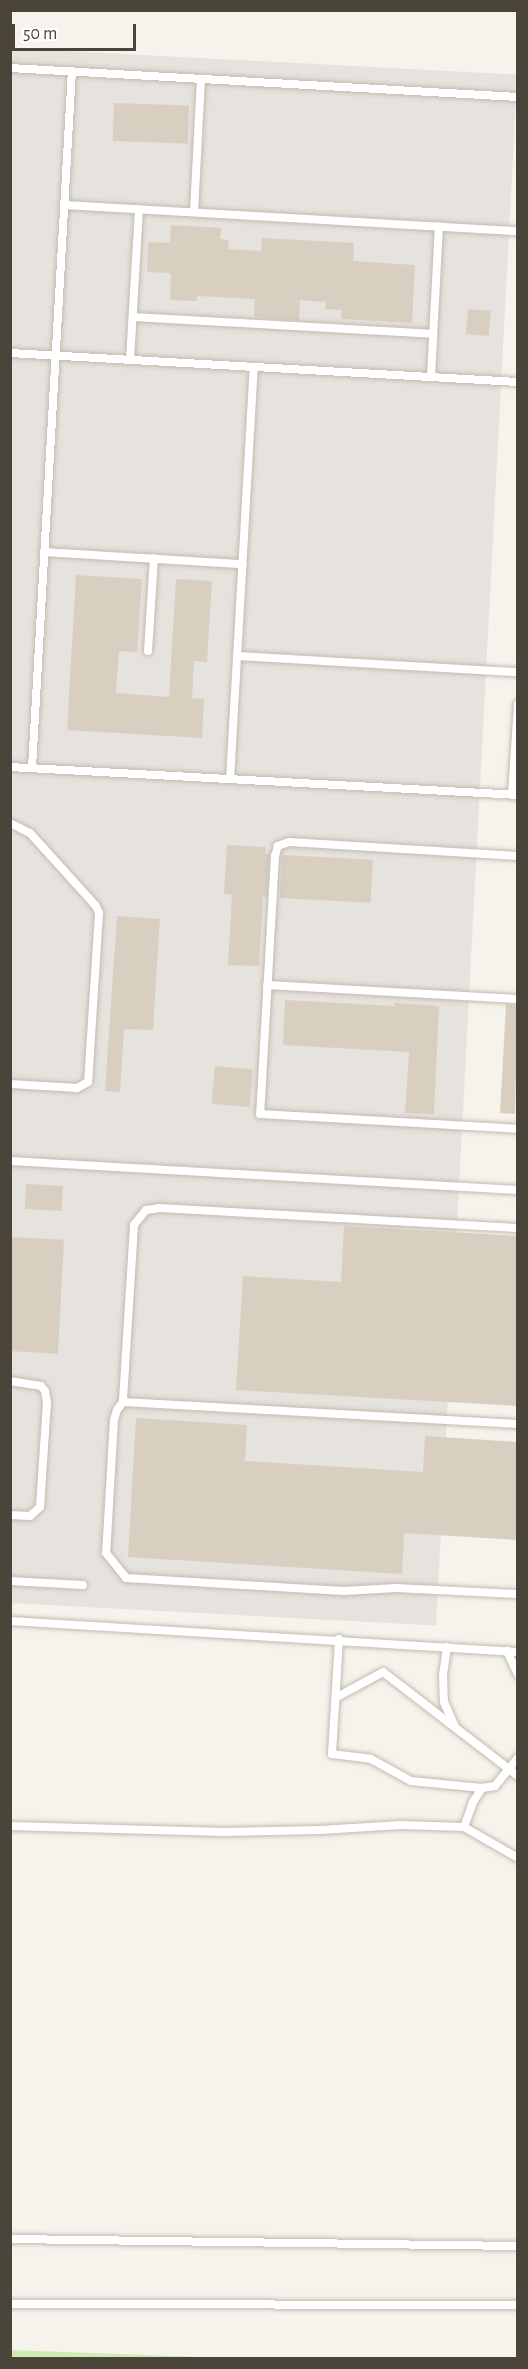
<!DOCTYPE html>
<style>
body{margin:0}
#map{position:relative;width:528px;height:2369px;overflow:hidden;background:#f6f3ec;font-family:"Alegreya Sans",sans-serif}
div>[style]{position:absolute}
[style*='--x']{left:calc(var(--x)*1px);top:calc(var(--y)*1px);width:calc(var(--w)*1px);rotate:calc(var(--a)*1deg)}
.industrial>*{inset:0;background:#e6e2dd;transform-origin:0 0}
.green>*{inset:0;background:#d2eab5}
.building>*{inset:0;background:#d8cfc1;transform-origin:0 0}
.roads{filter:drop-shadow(0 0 2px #c2bbae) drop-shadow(0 0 2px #c2bbae)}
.service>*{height:8px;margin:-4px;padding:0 4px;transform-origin:4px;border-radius:4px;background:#fff}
span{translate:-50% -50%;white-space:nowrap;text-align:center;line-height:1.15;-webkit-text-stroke:4.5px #fff;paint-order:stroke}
.frame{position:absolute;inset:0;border:12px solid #4b4439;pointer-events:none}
.scale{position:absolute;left:12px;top:24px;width:124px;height:27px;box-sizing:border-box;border:3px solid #4b4439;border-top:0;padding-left:8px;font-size:18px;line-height:21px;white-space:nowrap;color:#4b4439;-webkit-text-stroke:4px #fff;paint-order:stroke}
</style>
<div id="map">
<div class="industrial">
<div style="left:10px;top:48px;width:508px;height:1553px;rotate:3deg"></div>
</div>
<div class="green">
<div style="clip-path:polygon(11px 2350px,229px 2358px,11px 2358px)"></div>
</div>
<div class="building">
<div style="left:114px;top:103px;width:75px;height:38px;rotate:2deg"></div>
<div style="clip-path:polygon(171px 225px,221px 228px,220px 239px,229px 240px,228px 249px,261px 251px,262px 238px,354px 243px,353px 261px,415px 265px,412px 323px,341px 319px,342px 310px,325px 309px,326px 302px,300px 300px,299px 320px,254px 317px,255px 299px,197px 296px,197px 301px,170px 300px,171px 273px,147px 272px,148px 242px,170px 243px)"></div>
<div style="left:468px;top:309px;width:23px;height:25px;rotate:5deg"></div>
<div style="clip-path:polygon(76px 575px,142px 579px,137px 652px,119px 651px,116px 693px,169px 697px,176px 579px,212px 581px,207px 662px,194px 661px,192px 698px,204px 699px,202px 738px,67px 730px)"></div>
<div style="clip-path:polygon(227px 845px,266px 847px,265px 854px,269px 854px,267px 897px,263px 897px,259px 966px,228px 965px,232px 895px,224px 894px)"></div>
<div style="left:282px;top:855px;width:91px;height:43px;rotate:3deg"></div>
<div style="clip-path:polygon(117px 916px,160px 919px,153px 1030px,124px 1029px,120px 1092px,105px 1091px)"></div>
<div style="clip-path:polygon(285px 1000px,395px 1006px,395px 1003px,439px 1006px,434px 1114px,405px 1113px,409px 1052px,283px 1045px)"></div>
<div style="clip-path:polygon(506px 1004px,518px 1005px,515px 1114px,500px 1113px)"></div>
<div style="left:215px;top:1066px;width:38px;height:38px;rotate:5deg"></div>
<div style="left:26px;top:1184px;width:37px;height:25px;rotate:3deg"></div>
<div style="clip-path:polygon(344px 1226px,518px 1236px,518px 1406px,236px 1390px,243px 1276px,341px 1282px)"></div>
<div style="left:10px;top:1237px;width:54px;height:114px;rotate:3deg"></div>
<div style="clip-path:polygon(136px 1418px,247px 1425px,245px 1461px,423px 1472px,425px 1436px,518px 1442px,518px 1540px,404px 1533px,402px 1574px,128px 1557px)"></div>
</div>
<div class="roads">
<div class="service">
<div style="--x:10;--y:68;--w:509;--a:3.27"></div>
<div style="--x:64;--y:205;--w:455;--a:3.3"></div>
<div style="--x:194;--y:212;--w:133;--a:-87"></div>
<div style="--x:133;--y:317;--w:300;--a:3.2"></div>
<div style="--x:10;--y:353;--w:509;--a:3.27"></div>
<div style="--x:130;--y:360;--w:151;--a:-86.6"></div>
<div style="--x:431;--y:377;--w:151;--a:-87"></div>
<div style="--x:44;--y:552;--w:199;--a:3.5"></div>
<div style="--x:148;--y:651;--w:93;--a:-86.3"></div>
<div style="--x:237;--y:656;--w:281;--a:3.3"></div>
<div style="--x:10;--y:767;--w:509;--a:3.15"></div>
<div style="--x:32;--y:768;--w:698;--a:-86.72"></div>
<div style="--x:230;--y:779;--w:413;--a:-86.7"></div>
<div style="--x:512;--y:795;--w:91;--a:-86.2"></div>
<div style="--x:10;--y:823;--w:22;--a:27"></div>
<div style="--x:30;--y:833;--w:98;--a:47.9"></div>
<div style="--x:96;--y:906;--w:8;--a:67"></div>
<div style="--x:99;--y:913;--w:169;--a:93.7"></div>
<div style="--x:88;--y:1082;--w:13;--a:151"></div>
<div style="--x:77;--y:1088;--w:67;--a:-176.6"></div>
<div style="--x:518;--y:856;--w:229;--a:-176.5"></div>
<div style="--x:289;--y:842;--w:12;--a:160"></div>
<div style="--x:278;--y:846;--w:10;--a:107"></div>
<div style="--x:275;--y:856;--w:258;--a:93.3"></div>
<div style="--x:260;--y:1114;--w:258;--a:3.3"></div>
<div style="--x:267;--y:985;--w:251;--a:3.2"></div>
<div style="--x:10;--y:1161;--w:509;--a:3.27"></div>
<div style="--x:518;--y:1228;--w:359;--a:-176.8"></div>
<div style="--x:160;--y:1208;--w:14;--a:172"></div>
<div style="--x:146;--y:1210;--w:19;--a:129"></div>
<div style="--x:134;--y:1225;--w:177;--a:93.6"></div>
<div style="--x:123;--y:1402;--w:396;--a:3.2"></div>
<div style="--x:10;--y:1381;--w:31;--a:9"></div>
<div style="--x:41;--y:1386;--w:6;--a:51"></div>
<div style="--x:45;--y:1391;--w:11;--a:80"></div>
<div style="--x:47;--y:1402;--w:105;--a:93.8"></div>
<div style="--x:40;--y:1507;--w:13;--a:138"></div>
<div style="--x:30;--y:1516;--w:20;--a:-177"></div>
<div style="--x:123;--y:1402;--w:10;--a:127"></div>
<div style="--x:117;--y:1410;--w:10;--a:107"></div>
<div style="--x:114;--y:1420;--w:133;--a:93.4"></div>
<div style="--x:106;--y:1553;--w:32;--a:51"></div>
<div style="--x:126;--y:1578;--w:218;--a:3.4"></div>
<div style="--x:344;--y:1591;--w:52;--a:-3.3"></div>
<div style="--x:396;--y:1588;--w:122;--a:2.8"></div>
<div style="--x:10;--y:1581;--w:73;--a:3.1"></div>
<div style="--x:10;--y:1621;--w:509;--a:3.49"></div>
<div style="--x:339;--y:1639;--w:115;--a:93.5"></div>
<div style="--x:332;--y:1754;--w:39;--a:7"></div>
<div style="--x:371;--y:1759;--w:46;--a:28.8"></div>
<div style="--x:411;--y:1781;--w:71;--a:5.6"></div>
<div style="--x:447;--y:1647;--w:29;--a:98"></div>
<div style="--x:443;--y:1676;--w:26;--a:88"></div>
<div style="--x:444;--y:1702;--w:27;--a:66"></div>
<div style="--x:507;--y:1651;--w:26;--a:65"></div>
<div style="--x:337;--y:1697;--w:52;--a:-28.5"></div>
<div style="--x:383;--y:1672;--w:170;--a:37.6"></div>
<div style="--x:10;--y:1826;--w:213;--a:1.6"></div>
<div style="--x:223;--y:1832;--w:97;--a:-1.2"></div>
<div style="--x:320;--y:1830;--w:81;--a:-3.5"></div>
<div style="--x:401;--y:1825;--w:63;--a:1.8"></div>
<div style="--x:464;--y:1827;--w:62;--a:29.9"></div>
<div style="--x:464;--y:1827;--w:27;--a:-70"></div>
<div style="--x:473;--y:1802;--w:17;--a:-57"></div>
<div style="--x:482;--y:1788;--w:13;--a:-9"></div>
<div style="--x:495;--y:1786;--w:36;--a:-51"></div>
<div style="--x:10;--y:2239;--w:508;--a:0.79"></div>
<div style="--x:10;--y:2304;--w:508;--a:0.11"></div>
</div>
</div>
<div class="frame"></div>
<div class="scale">50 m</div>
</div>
